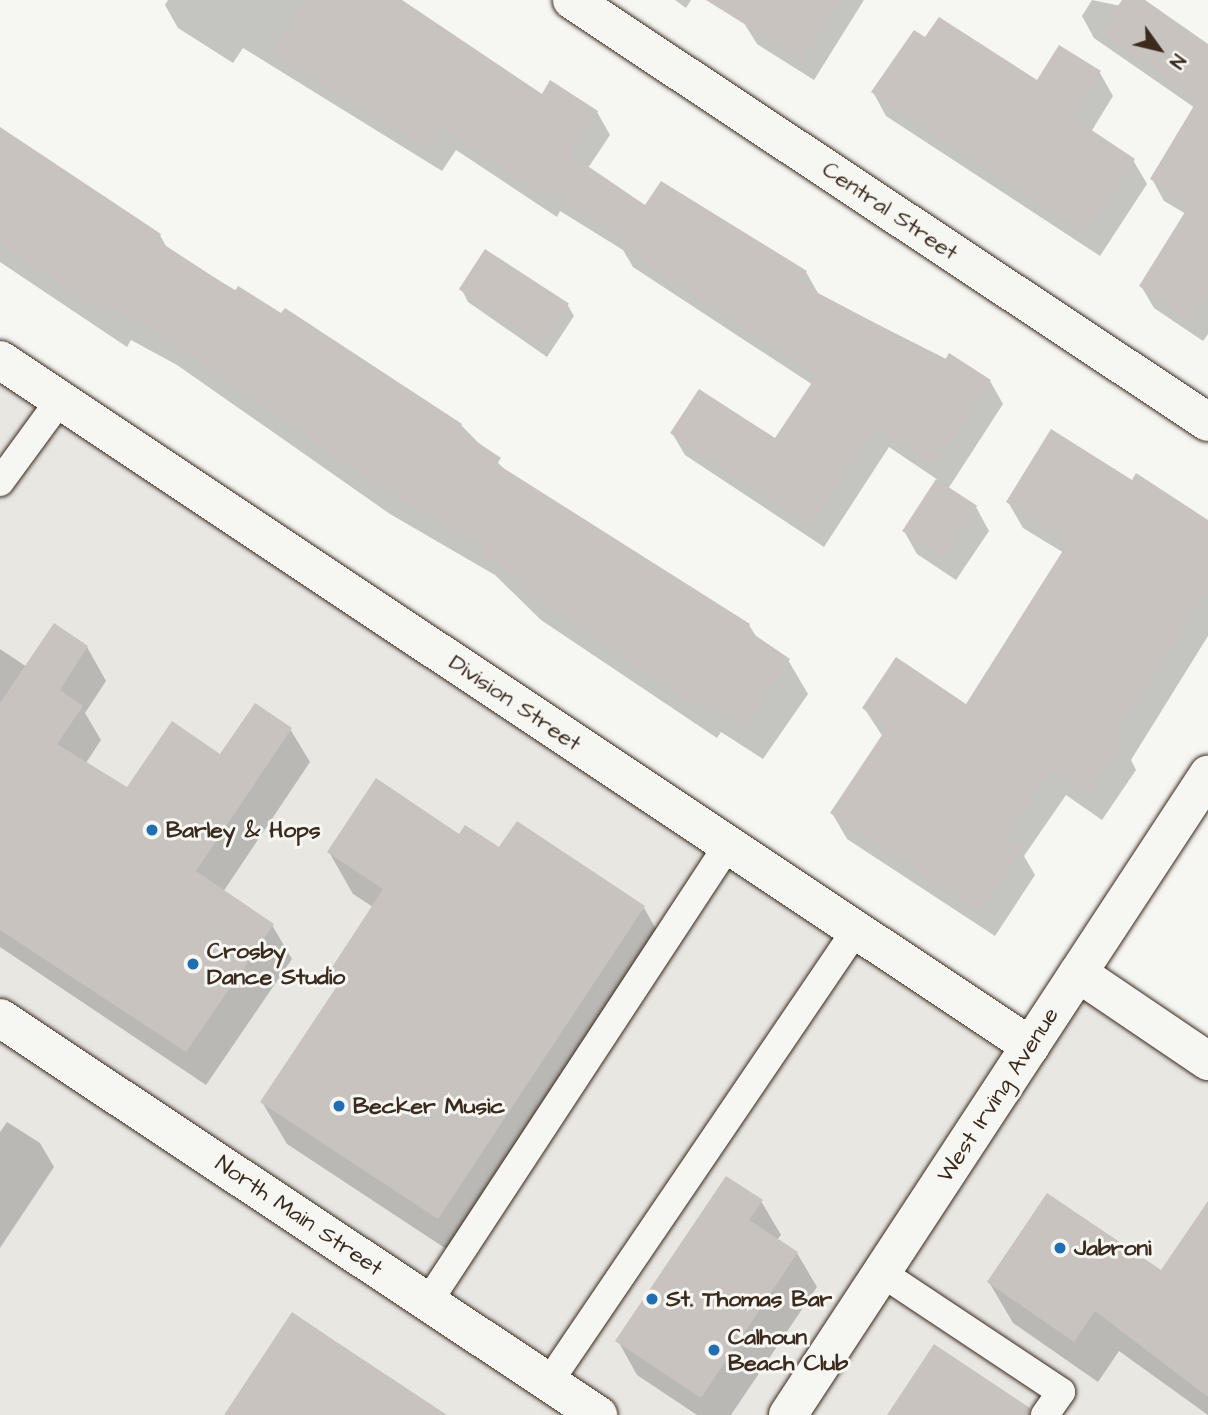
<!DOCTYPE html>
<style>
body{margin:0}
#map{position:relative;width:1208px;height:1415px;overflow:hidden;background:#f6f6f2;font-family:"Architects Daughter",sans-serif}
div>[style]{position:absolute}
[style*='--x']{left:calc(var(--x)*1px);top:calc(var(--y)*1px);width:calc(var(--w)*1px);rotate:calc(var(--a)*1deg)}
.built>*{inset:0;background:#e8e7e2}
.shadow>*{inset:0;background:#0003}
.building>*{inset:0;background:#c8c3be;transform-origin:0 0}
.roads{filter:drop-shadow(0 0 2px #3b2a1e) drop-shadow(0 0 2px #3b2a1e)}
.lane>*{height:28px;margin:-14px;padding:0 14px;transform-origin:14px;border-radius:14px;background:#f6f6f2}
.street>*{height:38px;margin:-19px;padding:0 19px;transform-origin:19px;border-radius:19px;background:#f6f6f2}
.secondary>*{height:38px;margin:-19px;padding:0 19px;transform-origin:19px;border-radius:19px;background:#f6f6f2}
.dots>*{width:19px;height:19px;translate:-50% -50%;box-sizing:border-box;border:4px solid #f6f6f2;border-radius:50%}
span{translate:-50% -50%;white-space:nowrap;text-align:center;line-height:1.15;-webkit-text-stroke:6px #f6f6f2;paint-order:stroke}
.street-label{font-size:23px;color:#3b2a1e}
.poi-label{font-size:23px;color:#3b2a1e;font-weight:700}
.left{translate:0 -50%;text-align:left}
.north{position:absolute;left:1124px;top:14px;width:70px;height:70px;-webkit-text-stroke:5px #f6f6f2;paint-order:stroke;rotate:124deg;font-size:19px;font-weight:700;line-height:28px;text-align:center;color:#3b2a1e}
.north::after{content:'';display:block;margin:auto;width:24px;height:32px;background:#3b2a1e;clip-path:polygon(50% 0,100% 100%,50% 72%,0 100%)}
</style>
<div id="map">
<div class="built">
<div style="clip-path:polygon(0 360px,1030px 1046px,1078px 973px,1208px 1061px,1208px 1415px,0 1415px)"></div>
</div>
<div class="shadow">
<div style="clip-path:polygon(168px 0,390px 0,542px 96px,597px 112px,610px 135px,588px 168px,644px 206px,806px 272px,819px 295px,990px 381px,1003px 404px,948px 489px,976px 507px,989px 531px,956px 580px,917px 554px,904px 531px,938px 480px,889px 447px,824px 547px,685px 455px,672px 433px,776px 440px,813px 385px,633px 267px,623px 250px,560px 211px,557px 217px,456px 150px,442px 171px,243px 48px,233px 63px,178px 28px,165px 5px)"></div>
<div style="clip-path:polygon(675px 0,691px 0,686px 8px)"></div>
<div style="clip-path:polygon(758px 0,864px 0,814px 80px,757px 44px,744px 23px)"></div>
<div style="clip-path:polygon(1092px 0,1121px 6px,1142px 0,1208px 58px,1208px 334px,1203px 341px,1154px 308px,1141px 286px,1186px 214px,1164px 201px,1152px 179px,1195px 108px,1094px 38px,1082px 16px)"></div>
<div style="clip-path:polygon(925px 39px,1038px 82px,1100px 73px,1113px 96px,1091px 132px,1133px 160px,1147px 184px,1100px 256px,886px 116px,873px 92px)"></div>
<div style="clip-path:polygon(0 129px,160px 235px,168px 250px,461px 425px,508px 473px,749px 625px,757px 638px,788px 660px,808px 694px,763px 759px,721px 732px,717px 738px,541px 620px,495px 575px,390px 514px,177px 365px,131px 340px,127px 347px,0 262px)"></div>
<div style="clip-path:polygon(462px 290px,567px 304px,574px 316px,547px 357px,468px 302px)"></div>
<div style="clip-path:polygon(1132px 482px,1208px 522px,1208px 636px,1131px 760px,1136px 770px,1102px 820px,1066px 795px,1024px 856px,1035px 875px,995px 936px,847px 839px,832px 813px,883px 737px,864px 708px,966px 707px,1064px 553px,1023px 528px,1008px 502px)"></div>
<div style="clip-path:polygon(87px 647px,106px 681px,85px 713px,101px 740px,86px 763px,128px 789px,290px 729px,310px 762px,223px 892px,272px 925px,292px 959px,206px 1085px,0 947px,0 649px,27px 667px)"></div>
<div style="clip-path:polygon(460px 836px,644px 908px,668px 950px,463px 1260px,287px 1144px,262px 1102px,337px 989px,329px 975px,373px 907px,353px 894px,329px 852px)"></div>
<div style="clip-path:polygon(7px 1122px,40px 1143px,54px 1167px,0 1248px,0 1132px)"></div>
<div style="clip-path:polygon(761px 1201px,781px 1235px,777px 1240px,797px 1253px,817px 1287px,731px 1415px,697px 1415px,637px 1375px,618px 1341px)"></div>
<div style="clip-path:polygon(1208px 1204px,1208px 1415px,1119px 1351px,1098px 1382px,1013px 1323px,989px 1282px,1162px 1273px)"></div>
</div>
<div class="building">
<div style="clip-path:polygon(306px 0,402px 0,542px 94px,550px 80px,598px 111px,570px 154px,645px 205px,661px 181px,807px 271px,799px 283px,945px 360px,949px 353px,991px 380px,935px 465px,875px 426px,810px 525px,670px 433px,699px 389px,775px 438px,817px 375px,618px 244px,623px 236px,547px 189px,543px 195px,442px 128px,428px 149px,273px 53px)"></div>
<div style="clip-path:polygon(706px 0,839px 0,802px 60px)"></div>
<div style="clip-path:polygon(1122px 0,1145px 0,1208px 44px,1208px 295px,1190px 321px,1139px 286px,1190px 204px,1150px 179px,1198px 99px,1101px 31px)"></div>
<div style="clip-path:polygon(939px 17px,1037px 80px,1059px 45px,1101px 71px,1072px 117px,1135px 159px,1086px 234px,871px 92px,914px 30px,925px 37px)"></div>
<div style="clip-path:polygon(0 127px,161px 234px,157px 240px,235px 291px,238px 286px,281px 313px,285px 308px,462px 424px,459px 430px,501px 458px,497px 464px,750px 624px,746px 629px,790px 659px,744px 727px,701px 700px,697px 706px,632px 663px,519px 586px,523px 581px,480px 553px,483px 547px,369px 480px,156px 331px,111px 307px,107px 315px,0 243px)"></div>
<div style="left:485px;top:249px;width:100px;height:48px;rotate:33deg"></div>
<div style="clip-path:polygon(1051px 429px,1132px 480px,1136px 473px,1208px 520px,1208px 588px,1114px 737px,1123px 742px,1087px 795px,1050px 770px,1005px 837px,1022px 848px,980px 911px,830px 813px,888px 726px,862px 708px,896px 657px,966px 704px,1069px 541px,1006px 502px)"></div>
<div style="left:936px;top:479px;width:49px;height:62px;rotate:33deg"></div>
<div style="clip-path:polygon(54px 623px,88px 646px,60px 690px,83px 706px,57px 744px,127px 787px,172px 721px,220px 754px,255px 703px,292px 728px,196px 871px,274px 924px,186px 1052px,0 930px,0 703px)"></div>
<div style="clip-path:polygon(376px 778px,459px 834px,465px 825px,499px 847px,517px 821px,645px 906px,438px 1219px,260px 1102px,339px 983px,327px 975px,383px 889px,327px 852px)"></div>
<div style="clip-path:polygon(726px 1176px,763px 1200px,749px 1220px,798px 1252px,701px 1398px,615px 1341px)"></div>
<div style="clip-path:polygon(1047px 1193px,1161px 1270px,1208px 1201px,1208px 1397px,1095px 1311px,1074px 1342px,987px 1282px)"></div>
<div style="clip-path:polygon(292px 1312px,335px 1341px,447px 1415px,224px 1415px)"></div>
<div style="clip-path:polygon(934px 1344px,1030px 1408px,1029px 1415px,887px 1415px)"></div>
</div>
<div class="roads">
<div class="lane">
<div style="--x:0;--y:482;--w:102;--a:-53.8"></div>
<div style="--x:882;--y:1273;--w:215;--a:33.6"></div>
<div style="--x:1061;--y:1392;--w:28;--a:125"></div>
<div style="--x:428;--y:1302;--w:547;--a:-56.72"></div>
<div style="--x:549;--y:1382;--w:546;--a:-55.82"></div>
</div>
<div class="street">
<div style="--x:572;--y:0;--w:763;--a:33.57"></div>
<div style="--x:0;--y:360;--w:1238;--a:33.66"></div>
<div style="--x:1078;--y:973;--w:157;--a:34.1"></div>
</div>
<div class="secondary">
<div style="--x:0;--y:1018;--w:718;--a:33.58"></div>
<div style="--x:788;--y:1415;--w:766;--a:-56.73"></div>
</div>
</div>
<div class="dots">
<div style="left:152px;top:830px;background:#1f6fb2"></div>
<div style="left:193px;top:964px;background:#1f6fb2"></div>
<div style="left:339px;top:1106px;background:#1f6fb2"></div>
<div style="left:1060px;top:1248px;background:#1f6fb2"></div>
<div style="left:652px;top:1299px;background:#1f6fb2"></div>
<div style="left:714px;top:1350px;background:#1f6fb2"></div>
</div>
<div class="street-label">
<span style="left:890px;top:211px;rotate:34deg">Central Street</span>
<span style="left:515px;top:703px;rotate:34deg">Division Street</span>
<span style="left:998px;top:1095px;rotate:-57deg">West Irving Avenue</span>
<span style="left:299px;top:1216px;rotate:34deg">North Main Street</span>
</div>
<div class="poi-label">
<span class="left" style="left:166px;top:830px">Barley &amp; Hops</span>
<span class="left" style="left:207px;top:964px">Crosby<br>Dance Studio</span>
<span class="left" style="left:353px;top:1106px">Becker Music</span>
<span class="left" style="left:1074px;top:1248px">Jabroni</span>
<span class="left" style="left:666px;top:1299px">St. Thomas Bar</span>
<span class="left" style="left:728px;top:1350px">Calhoun<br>Beach Club</span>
</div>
<div class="north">N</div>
</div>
